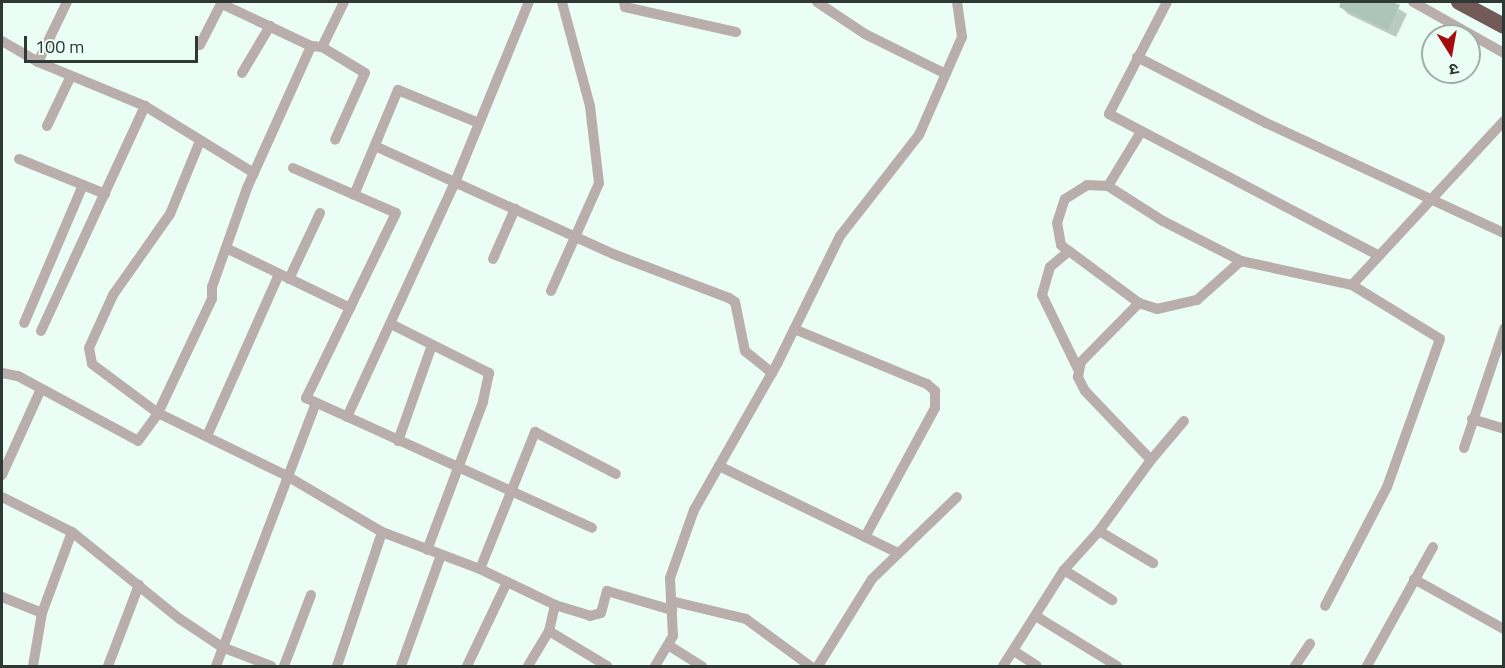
<!DOCTYPE html>
<meta charset="utf-8">
<style>
body{margin:0}
#map{position:relative;width:1505px;height:668px;overflow:hidden;background:#eafef5;font-family:"Titillium Web","Noto Sans Devanagari",sans-serif}
div>[style]{position:absolute}
[style*='--x']{left:calc(var(--x)*1px);top:calc(var(--y)*1px);width:calc(var(--w)*1px);rotate:calc(var(--a)*1deg)}
.shadow>*{inset:0;background:#0003}
.building>*{inset:0;background:#acc5ba}
.minor>*{height:10px;margin:-5px;padding:0 5px;transform-origin:5px;border-radius:5px;background:#baaeac}
.highway>*{height:16px;margin:-8px;padding:0 8px;transform-origin:8px;border-radius:8px;background:#715a57}
span{translate:-50% -50%;white-space:nowrap;text-align:center;line-height:1.15;-webkit-text-stroke:4.5px #eafef5;paint-order:stroke}
.frame{position:absolute;inset:0;border:3px solid #2e3834;pointer-events:none}
.north{position:absolute;left:1421px;top:24px;width:60px;height:60px;box-sizing:border-box;background:#eafef5;border:2px solid #9fafa8;border-radius:50%;rotate:169deg;font-size:16px;font-weight:700;line-height:24px;text-align:center;color:#2e3834}
.north::after{content:'';display:block;margin:auto;width:21px;height:27px;background:#a40c10;clip-path:polygon(50% 0,100% 100%,50% 72%,0 100%)}
.scale{position:absolute;left:24px;top:36px;width:174px;height:27px;box-sizing:border-box;border:3px solid #2e3834;border-top:0;padding-left:8px;font-size:18px;line-height:21px;white-space:nowrap;color:#2e3834;-webkit-text-stroke:4px #eafef5;paint-order:stroke}
</style>
<div id="map">
<div class="shadow">
<div style="clip-path:polygon(1343px 2px,1388px 2px,1407px 14px,1396px 37px,1348px 14px,1340px 6px)"></div>
</div>
<div class="building">
<div style="clip-path:polygon(1341px 2px,1392px 2px,1400px 5px,1388px 30px,1339px 7px)"></div>
</div>
<div class="minor">
<div style="--x:624;--y:2;--w:5;--a:79"></div>
<div style="--x:625;--y:7;--w:114;--a:12.7"></div>
<div style="--x:817;--y:2;--w:58;--a:33.7"></div>
<div style="--x:865;--y:34;--w:90;--a:26.3"></div>
<div style="--x:1167;--y:2;--w:126;--a:117.4"></div>
<div style="--x:1109;--y:114;--w:305;--a:27.7"></div>
<div style="--x:1413;--y:2;--w:104;--a:29.3"></div>
<div style="--x:222;--y:4;--w:98;--a:25.3"></div>
<div style="--x:2;--y:41;--w:42;--a:30.3"></div>
<div style="--x:38;--y:62;--w:116;--a:22.4"></div>
<div style="--x:145;--y:106;--w:128;--a:31.6"></div>
<div style="--x:200;--y:45;--w:48;--a:-62.9"></div>
<div style="--x:322;--y:47;--w:50;--a:31.2"></div>
<div style="--x:365;--y:73;--w:73;--a:114.1"></div>
<div style="--x:1137;--y:57;--w:145;--a:27.1"></div>
<div style="--x:1266;--y:123;--w:262;--a:24.8"></div>
<div style="--x:38;--y:62;--w:67;--a:-64.2"></div>
<div style="--x:242;--y:73;--w:55;--a:-59.2"></div>
<div style="--x:47;--y:126;--w:55;--a:-64.4"></div>
<div style="--x:200;--y:141;--w:79;--a:112.3"></div>
<div style="--x:170;--y:214;--w:99;--a:125.1"></div>
<div style="--x:113;--y:295;--w:58;--a:114.4"></div>
<div style="--x:89;--y:348;--w:16;--a:79"></div>
<div style="--x:92;--y:364;--w:82;--a:36.6"></div>
<div style="--x:158;--y:413;--w:144;--a:26"></div>
<div style="--x:287;--y:476;--w:110;--a:30.5"></div>
<div style="--x:382;--y:532;--w:105;--a:20.7"></div>
<div style="--x:480;--y:569;--w:83;--a:25.6"></div>
<div style="--x:555;--y:605;--w:27;--a:103"></div>
<div style="--x:549;--y:631;--w:41;--a:121"></div>
<div style="--x:375;--y:146;--w:261;--a:24.4"></div>
<div style="--x:613;--y:254;--w:124;--a:20.8"></div>
<div style="--x:729;--y:298;--w:7;--a:34"></div>
<div style="--x:735;--y:302;--w:50;--a:78.5"></div>
<div style="--x:745;--y:351;--w:35;--a:39"></div>
<div style="--x:19;--y:159;--w:69;--a:22.1"></div>
<div style="--x:83;--y:185;--w:150;--a:113.1"></div>
<div style="--x:293;--y:168;--w:112;--a:23.6"></div>
<div style="--x:396;--y:213;--w:206;--a:115.9"></div>
<div style="--x:306;--y:398;--w:314;--a:24.4"></div>
<div style="--x:83;--y:185;--w:24;--a:22"></div>
<div style="--x:1108;--y:186;--w:63;--a:-58.6"></div>
<div style="--x:354;--y:195;--w:114;--a:-67.3"></div>
<div style="--x:398;--y:90;--w:87;--a:22.2"></div>
<div style="--x:226;--y:248;--w:138;--a:25.8"></div>
<div style="--x:1069;--y:251;--w:25;--a:140"></div>
<div style="--x:1050;--y:267;--w:29;--a:106"></div>
<div style="--x:1042;--y:295;--w:82;--a:64.1"></div>
<div style="--x:493;--y:259;--w:55;--a:-66.3"></div>
<div style="--x:289;--y:279;--w:73;--a:-64.8"></div>
<div style="--x:1352;--y:285;--w:224;--a:-47.2"></div>
<div style="--x:551;--y:291;--w:118;--a:-66"></div>
<div style="--x:599;--y:183;--w:78;--a:-96.7"></div>
<div style="--x:590;--y:106;--w:108;--a:-105.1"></div>
<div style="--x:1139;--y:303;--w:97;--a:-143.4"></div>
<div style="--x:1061;--y:245;--w:22;--a:-100"></div>
<div style="--x:1057;--y:223;--w:25;--a:-72"></div>
<div style="--x:1065;--y:199;--w:26;--a:-32"></div>
<div style="--x:1087;--y:185;--w:21;--a:3"></div>
<div style="--x:1108;--y:186;--w:65;--a:32.5"></div>
<div style="--x:1163;--y:221;--w:88;--a:27.1"></div>
<div style="--x:391;--y:324;--w:110;--a:26.6"></div>
<div style="--x:489;--y:373;--w:30;--a:102"></div>
<div style="--x:483;--y:402;--w:158;--a:110.7"></div>
<div style="--x:794;--y:329;--w:144;--a:22.5"></div>
<div style="--x:927;--y:384;--w:11;--a:41"></div>
<div style="--x:935;--y:391;--w:17;--a:90"></div>
<div style="--x:935;--y:408;--w:147;--a:118.5"></div>
<div style="--x:41;--y:331;--w:248;--a:-65.2"></div>
<div style="--x:2;--y:373;--w:16;--a:11"></div>
<div style="--x:18;--y:376;--w:136;--a:28.4"></div>
<div style="--x:138;--y:441;--w:34;--a:-54"></div>
<div style="--x:158;--y:413;--w:126;--a:-64.7"></div>
<div style="--x:212;--y:299;--w:12;--a:-90"></div>
<div style="--x:212;--y:287;--w:105;--a:-70.5"></div>
<div style="--x:247;--y:188;--w:156;--a:-65.7"></div>
<div style="--x:311;--y:46;--w:11;--a:5"></div>
<div style="--x:322;--y:47;--w:50;--a:-63.9"></div>
<div style="--x:347;--y:417;--w:253;--a:-65.3"></div>
<div style="--x:453;--y:187;--w:200;--a:-67.7"></div>
<div style="--x:1472;--y:419;--w:34;--a:17"></div>
<div style="--x:207;--y:436;--w:177;--a:-66"></div>
<div style="--x:398;--y:441;--w:102;--a:-70.5"></div>
<div style="--x:1464;--y:448;--w:126;--a:-71.4"></div>
<div style="--x:1151;--y:460;--w:51;--a:-49.8"></div>
<div style="--x:719;--y:466;--w:199;--a:25.9"></div>
<div style="--x:2;--y:475;--w:94;--a:-65.6"></div>
<div style="--x:2;--y:497;--w:78;--a:26.6"></div>
<div style="--x:72;--y:532;--w:139;--a:38.9"></div>
<div style="--x:180;--y:619;--w:50;--a:33.7"></div>
<div style="--x:222;--y:647;--w:53;--a:21.2"></div>
<div style="--x:1099;--y:531;--w:63;--a:30.7"></div>
<div style="--x:480;--y:569;--w:148;--a:-68.1"></div>
<div style="--x:535;--y:432;--w:91;--a:27.4"></div>
<div style="--x:1064;--y:570;--w:57;--a:32"></div>
<div style="--x:1414;--y:579;--w:103;--a:29.1"></div>
<div style="--x:2;--y:597;--w:43;--a:21.8"></div>
<div style="--x:671;--y:601;--w:77;--a:13.5"></div>
<div style="--x:746;--y:619;--w:79;--a:36.3"></div>
<div style="--x:555;--y:605;--w:37;--a:17"></div>
<div style="--x:590;--y:616;--w:11;--a:-15"></div>
<div style="--x:601;--y:613;--w:23;--a:-75"></div>
<div style="--x:607;--y:591;--w:68;--a:16.3"></div>
<div style="--x:1039;--y:618;--w:92;--a:31.6"></div>
<div style="--x:549;--y:631;--w:68;--a:31.1"></div>
<div style="--x:668;--y:645;--w:40;--a:32"></div>
<div style="--x:1014;--y:651;--w:27;--a:33"></div>
<div style="--x:33;--y:666;--w:54;--a:-80.4"></div>
<div style="--x:42;--y:613;--w:86;--a:-69.7"></div>
<div style="--x:108;--y:666;--w:87;--a:-69.1"></div>
<div style="--x:216;--y:666;--w:281;--a:-69.2"></div>
<div style="--x:284;--y:666;--w:76;--a:-69.2"></div>
<div style="--x:337;--y:666;--w:141;--a:-71.4"></div>
<div style="--x:401;--y:666;--w:118;--a:-70.2"></div>
<div style="--x:467;--y:666;--w:93;--a:-64.5"></div>
<div style="--x:655;--y:666;--w:35;--a:-59"></div>
<div style="--x:673;--y:636;--w:58;--a:-93"></div>
<div style="--x:670;--y:578;--w:72;--a:-70.6"></div>
<div style="--x:694;--y:510;--w:170;--a:-60.4"></div>
<div style="--x:778;--y:362;--w:140;--a:-63.8"></div>
<div style="--x:840;--y:236;--w:128;--a:-52"></div>
<div style="--x:919;--y:135;--w:107;--a:-66.3"></div>
<div style="--x:962;--y:37;--w:35;--a:-98"></div>
<div style="--x:818;--y:666;--w:102;--a:-58.2"></div>
<div style="--x:872;--y:579;--w:118;--a:-44"></div>
<div style="--x:1003;--y:666;--w:114;--a:-57.6"></div>
<div style="--x:1064;--y:570;--w:52;--a:-48.1"></div>
<div style="--x:1099;--y:531;--w:88;--a:-53.8"></div>
<div style="--x:1151;--y:460;--w:95;--a:-133.7"></div>
<div style="--x:1085;--y:391;--w:16;--a:-117"></div>
<div style="--x:1078;--y:377;--w:15;--a:-79"></div>
<div style="--x:1081;--y:362;--w:83;--a:-45.5"></div>
<div style="--x:1139;--y:303;--w:19;--a:18"></div>
<div style="--x:1157;--y:309;--w:41;--a:-12.7"></div>
<div style="--x:1197;--y:300;--w:59;--a:-41.6"></div>
<div style="--x:1241;--y:261;--w:114;--a:12.2"></div>
<div style="--x:1352;--y:285;--w:103;--a:31.5"></div>
<div style="--x:1440;--y:339;--w:157;--a:109.7"></div>
<div style="--x:1387;--y:487;--w:134;--a:117.5"></div>
<div style="--x:1295;--y:666;--w:27;--a:-56"></div>
<div style="--x:1367;--y:666;--w:136;--a:-61"></div>
</div>
<div class="highway">
<div style="--x:1459;--y:2;--w:51;--a:28.1"></div>
</div>
<div class="frame"></div>
<div class="north">उ</div>
<div class="scale">100 m</div>
</div>
